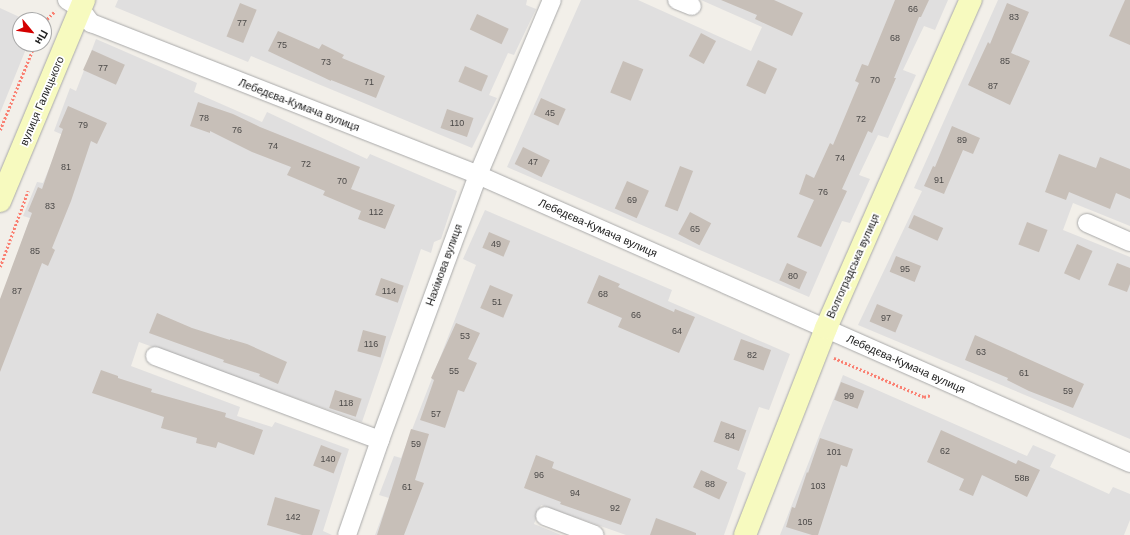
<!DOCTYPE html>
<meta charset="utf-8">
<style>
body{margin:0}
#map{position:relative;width:1130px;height:535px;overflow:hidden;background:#f2efe9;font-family:Helvetica,sans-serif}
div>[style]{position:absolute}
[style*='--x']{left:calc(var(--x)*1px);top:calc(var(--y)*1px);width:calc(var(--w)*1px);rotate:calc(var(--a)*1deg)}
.residential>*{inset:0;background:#e0dfdf}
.building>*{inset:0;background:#c7bfb8;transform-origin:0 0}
.path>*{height:2.5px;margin-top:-1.25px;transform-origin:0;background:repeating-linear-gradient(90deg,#fa8072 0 2px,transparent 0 4px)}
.roads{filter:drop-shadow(0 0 1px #a9a9a9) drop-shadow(0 0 1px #a9a9a9)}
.street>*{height:18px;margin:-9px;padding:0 9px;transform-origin:9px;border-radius:9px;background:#fff}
.secondary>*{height:22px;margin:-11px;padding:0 11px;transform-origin:11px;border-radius:11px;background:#f7fabf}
span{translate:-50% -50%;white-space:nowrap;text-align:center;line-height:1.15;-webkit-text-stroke:3.5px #fff;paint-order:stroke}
.number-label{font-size:9px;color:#4b4948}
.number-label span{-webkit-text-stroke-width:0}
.street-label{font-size:11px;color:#222}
.north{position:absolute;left:12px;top:12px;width:40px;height:40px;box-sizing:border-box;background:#fff;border:1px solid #a7a7a7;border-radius:50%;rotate:119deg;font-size:11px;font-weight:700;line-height:16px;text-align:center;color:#222}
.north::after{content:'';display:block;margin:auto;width:14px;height:18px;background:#d40000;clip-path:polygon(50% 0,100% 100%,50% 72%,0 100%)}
</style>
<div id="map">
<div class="residential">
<div style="clip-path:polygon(118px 0,527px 0,526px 5px,536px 9px,514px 55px,508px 53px,489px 95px,497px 98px,472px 148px,251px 56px,248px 62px,115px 7px)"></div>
<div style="clip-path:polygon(581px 0,638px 0,751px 51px,762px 27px,701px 0,948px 0,935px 30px,924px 26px,903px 70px,916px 75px,888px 138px,878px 135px,859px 175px,870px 179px,850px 223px,842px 221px,809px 297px,507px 167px)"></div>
<div style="clip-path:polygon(998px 0,1130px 0,1130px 226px,1073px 203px,1063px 230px,1130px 257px,1130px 439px,858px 325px,922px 191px,914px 188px)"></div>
<div style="clip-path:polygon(0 8px,26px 20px,20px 20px,20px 44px,28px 44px,0 113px)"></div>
<div style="clip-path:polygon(96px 39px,197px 83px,194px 92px,262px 122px,267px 112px,367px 159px,370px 154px,457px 191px,441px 239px,434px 242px,431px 253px,421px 249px,362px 422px,139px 342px,131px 366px,240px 407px,237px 416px,272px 427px,275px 422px,349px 449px,323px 531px,332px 535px,0 535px,0 303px,30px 218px,23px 216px,37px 182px,43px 183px,63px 135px,54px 131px,70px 88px,76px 91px)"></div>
<div style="clip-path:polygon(485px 210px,672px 290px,668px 301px,790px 354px,769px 410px,759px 407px,737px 469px,746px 473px,724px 535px,626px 535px,541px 505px,534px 524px,561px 535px,375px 535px,389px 498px,379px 495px,394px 456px,401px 458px,476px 265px,463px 259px)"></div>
<div style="clip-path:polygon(843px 375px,1027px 456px,1033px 445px,1056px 455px,1050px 467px,1109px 494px,1113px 487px,1130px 494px,1130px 520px,1124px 535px,780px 535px)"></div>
</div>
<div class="building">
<div style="clip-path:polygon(721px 0,774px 0,803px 13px,792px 36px,755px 19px,757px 15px)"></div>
<div style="clip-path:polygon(895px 0,929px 0,921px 17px,919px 17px,894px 78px,896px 78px,872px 133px,868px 131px,842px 189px,847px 191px,821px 247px,797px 237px,814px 200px,799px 194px,806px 174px,814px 178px,830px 143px,833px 145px,859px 83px,855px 81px,862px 64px,868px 66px)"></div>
<div style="clip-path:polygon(1125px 0,1130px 0,1130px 45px,1109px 36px)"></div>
<div style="left:240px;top:3px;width:18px;height:36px;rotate:22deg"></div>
<div style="clip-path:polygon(1007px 3px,1029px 12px,1011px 53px,1030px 61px,1010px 105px,968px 85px,988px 42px,990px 44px)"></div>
<div style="left:477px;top:14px;width:35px;height:17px;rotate:25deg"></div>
<div style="clip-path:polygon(278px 31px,319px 49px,322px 44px,344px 55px,342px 58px,385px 76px,376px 98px,331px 80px,331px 81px,268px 51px)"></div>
<div style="left:701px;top:33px;width:17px;height:26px;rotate:28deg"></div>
<div style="left:92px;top:50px;width:36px;height:22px;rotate:24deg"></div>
<div style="left:758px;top:60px;width:21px;height:28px;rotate:25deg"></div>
<div style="left:623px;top:61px;width:22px;height:34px;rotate:22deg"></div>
<div style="left:465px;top:66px;width:25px;height:17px;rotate:23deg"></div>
<div style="left:541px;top:98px;width:27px;height:18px;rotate:24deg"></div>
<div style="clip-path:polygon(198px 102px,233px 114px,260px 127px,360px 167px,351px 189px,395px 205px,385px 229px,358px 219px,361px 211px,323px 195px,325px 191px,287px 175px,291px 167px,252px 152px,210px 131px,210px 133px,190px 126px)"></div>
<div style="clip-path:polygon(68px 106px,107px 123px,97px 144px,91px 141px,71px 201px,52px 248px,55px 250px,48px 266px,42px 263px,0 372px,0 299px,32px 213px,28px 211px,38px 187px,42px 189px,63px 129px,59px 127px)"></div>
<div style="left:447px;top:109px;width:28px;height:20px;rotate:19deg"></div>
<div style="clip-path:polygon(952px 126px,980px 138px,973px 154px,963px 150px,944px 194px,924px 186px,933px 166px,935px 167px)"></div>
<div style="left:523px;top:147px;width:30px;height:19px;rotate:26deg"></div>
<div style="clip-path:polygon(1059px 154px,1096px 168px,1100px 157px,1130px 169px,1130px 199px,1116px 193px,1110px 209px,1069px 192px,1066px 200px,1045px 192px)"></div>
<div style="left:680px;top:166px;width:14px;height:43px;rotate:21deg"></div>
<div style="left:627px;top:181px;width:24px;height:30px;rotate:24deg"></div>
<div style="left:690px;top:212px;width:24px;height:25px;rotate:28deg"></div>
<div style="left:914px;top:215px;width:32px;height:14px;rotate:24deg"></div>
<div style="left:1027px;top:222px;width:22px;height:24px;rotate:21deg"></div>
<div style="left:489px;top:232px;width:23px;height:17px;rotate:23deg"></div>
<div style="left:1077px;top:244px;width:17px;height:32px;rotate:24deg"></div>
<div style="left:896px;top:256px;width:27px;height:17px;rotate:22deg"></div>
<div style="left:787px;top:263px;width:22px;height:19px;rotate:24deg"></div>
<div style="clip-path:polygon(1117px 263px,1130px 268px,1130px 284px,1127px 292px,1108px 285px)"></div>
<div style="clip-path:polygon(599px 275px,620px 284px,618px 287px,674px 312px,675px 309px,695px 317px,679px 353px,618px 327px,622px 318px,587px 303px)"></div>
<div style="left:381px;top:278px;width:24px;height:18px;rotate:19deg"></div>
<div style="left:490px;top:285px;width:25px;height:25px;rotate:23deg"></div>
<div style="left:877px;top:304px;width:28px;height:19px;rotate:23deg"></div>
<div style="clip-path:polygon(157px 313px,192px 328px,230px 340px,230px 339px,247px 344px,287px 362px,278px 384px,259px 376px,260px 374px,223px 362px,224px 360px,149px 333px)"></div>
<div style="clip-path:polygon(456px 323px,480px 333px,468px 359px,477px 363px,464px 392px,458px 390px,445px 428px,420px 420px,434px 380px,431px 378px)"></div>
<div style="left:363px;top:330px;width:24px;height:22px;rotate:15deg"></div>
<div style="clip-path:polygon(975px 335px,1084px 384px,1073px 408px,1029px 391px,1007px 380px,1008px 378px,965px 360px)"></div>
<div style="left:741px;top:339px;width:32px;height:22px;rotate:20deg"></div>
<div style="clip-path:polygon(101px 370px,118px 376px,118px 378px,152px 389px,151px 392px,226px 413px,225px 417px,263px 430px,254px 455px,218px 442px,216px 448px,196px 443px,197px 438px,161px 428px,164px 417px,92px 393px)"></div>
<div style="left:841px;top:382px;width:25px;height:19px;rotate:21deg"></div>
<div style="left:335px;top:390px;width:28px;height:19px;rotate:18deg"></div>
<div style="left:721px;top:421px;width:27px;height:22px;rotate:20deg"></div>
<div style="clip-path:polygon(411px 429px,429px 434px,415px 480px,424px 483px,404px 535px,377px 535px)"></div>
<div style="clip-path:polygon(941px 430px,1016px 464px,1018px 460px,1040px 470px,1027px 497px,982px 475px,973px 496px,959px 490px,964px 479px,927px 462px)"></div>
<div style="clip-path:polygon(820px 438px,853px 449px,847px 467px,841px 465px,818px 535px,812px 535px,786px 527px,792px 507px,795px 508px,807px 472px,808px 473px)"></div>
<div style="left:321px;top:445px;width:22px;height:22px;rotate:21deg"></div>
<div style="clip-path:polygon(536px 455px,554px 462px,552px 468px,631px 499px,621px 525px,560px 504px,561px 502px,524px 488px)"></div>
<div style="left:701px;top:470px;width:29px;height:19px;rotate:25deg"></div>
<div style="clip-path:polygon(275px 497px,320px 510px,312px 535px,302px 535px,267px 525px)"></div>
<div style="clip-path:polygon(656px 518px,696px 533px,696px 535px,650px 535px)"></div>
</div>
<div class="path">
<div style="--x:44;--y:22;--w:16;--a:-45"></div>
<div style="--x:0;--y:130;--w:93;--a:-67.9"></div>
<div style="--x:0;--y:267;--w:81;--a:-69.8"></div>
<div style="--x:834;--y:358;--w:98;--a:23.4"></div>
<div style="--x:924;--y:397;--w:7;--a:-16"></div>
</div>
<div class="roads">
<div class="street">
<div style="--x:67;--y:0;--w:15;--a:32"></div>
<div style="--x:80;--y:8;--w:19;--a:54"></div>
<div style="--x:91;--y:23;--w:416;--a:21.4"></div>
<div style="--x:478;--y:175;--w:713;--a:23.83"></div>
<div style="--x:677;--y:0;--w:16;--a:22"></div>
<div style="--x:1087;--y:223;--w:47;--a:23.8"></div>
<div style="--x:155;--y:356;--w:240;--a:20.5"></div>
<div style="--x:545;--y:516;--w:53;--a:20.8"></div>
<div style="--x:347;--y:535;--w:101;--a:-70.8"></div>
<div style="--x:380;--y:440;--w:283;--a:-69.7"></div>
<div style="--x:478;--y:175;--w:190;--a:-67.1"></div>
</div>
<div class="secondary">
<div style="--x:0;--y:201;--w:218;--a:-67.3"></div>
<div style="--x:745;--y:535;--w:222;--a:-68.6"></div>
<div style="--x:826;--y:328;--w:359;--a:-66.2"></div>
</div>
</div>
<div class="number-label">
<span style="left:913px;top:9px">66</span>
<span style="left:1014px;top:17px">83</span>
<span style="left:242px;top:23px">77</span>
<span style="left:895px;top:38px">68</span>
<span style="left:282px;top:45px">75</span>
<span style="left:1005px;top:61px">85</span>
<span style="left:326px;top:62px">73</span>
<span style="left:103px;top:68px">77</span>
<span style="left:875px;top:80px">70</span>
<span style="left:369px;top:82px">71</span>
<span style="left:993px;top:86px">87</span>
<span style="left:550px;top:113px">45</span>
<span style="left:204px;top:118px">78</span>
<span style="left:861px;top:119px">72</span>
<span style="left:457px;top:123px">110</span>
<span style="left:83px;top:125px">79</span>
<span style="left:237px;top:130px">76</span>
<span style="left:962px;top:140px">89</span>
<span style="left:273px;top:146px">74</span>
<span style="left:840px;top:158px">74</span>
<span style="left:533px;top:162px">47</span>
<span style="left:306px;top:164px">72</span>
<span style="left:66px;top:167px">81</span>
<span style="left:939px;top:180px">91</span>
<span style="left:342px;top:181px">70</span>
<span style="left:823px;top:192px">76</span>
<span style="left:632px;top:200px">69</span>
<span style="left:50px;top:206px">83</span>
<span style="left:376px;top:212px">112</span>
<span style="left:695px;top:229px">65</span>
<span style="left:496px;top:244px">49</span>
<span style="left:35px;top:251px">85</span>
<span style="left:905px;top:269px">95</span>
<span style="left:793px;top:276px">80</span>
<span style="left:17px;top:291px">87</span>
<span style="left:389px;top:291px">114</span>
<span style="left:603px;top:294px">68</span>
<span style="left:497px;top:302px">51</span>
<span style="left:636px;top:315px">66</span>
<span style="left:886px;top:318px">97</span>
<span style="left:677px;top:331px">64</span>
<span style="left:465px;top:336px">53</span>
<span style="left:371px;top:344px">116</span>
<span style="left:981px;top:352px">63</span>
<span style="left:752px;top:355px">82</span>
<span style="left:454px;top:371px">55</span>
<span style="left:1024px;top:373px">61</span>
<span style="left:1068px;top:391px">59</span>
<span style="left:849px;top:396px">99</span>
<span style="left:346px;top:403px">118</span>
<span style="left:436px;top:414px">57</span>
<span style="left:730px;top:436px">84</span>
<span style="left:416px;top:444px">59</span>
<span style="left:945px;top:451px">62</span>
<span style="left:834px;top:452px">101</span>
<span style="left:328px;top:459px">140</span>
<span style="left:539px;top:475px">96</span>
<span style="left:1022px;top:478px">58в</span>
<span style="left:710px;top:484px">88</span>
<span style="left:818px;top:486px">103</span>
<span style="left:407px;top:487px">61</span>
<span style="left:575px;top:493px">94</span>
<span style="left:615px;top:508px">92</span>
<span style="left:293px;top:517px">142</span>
<span style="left:805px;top:522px">105</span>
</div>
<div class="street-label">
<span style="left:42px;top:101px;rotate:-67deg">вулиця Галицького</span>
<span style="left:299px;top:105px;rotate:21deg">Лебедєва-Кумача вулиця</span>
<span style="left:598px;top:228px;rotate:24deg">Лебедєва-Кумача вулиця</span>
<span style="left:444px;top:265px;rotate:-70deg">Нахімова вулиця</span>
<span style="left:853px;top:266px;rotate:-66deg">Волгоградська вулиця</span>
<span style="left:906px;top:364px;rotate:24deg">Лебедєва-Кумача вулиця</span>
</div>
<div class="north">Пн</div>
</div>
